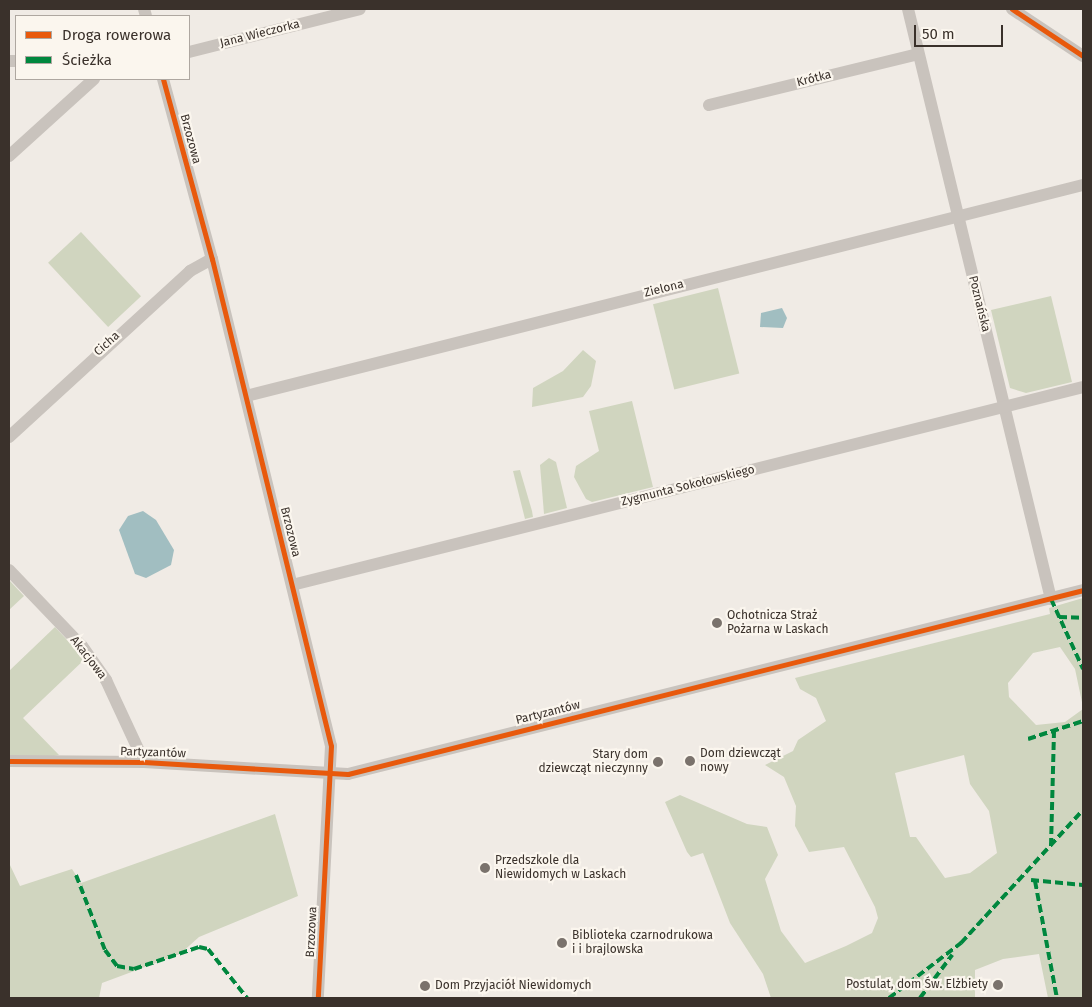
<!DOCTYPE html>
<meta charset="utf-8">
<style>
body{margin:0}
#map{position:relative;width:1092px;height:1007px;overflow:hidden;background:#f0ebe5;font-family:"Fira Sans",sans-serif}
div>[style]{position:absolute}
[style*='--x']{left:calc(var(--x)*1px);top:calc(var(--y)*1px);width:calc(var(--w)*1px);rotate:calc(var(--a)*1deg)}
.green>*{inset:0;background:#d0d5bf;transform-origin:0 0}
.water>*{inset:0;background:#a1bec1}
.minor>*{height:12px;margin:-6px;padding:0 6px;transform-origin:6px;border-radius:6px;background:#c9c3bd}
.quiet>*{height:4px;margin-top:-2px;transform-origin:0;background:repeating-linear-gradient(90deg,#00873e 0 8px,transparent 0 12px)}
.cycleway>*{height:5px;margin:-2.5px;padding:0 2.5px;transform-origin:2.5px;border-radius:2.5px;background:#e8590c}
.dots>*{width:14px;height:14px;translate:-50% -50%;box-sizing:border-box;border:2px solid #fbf6ee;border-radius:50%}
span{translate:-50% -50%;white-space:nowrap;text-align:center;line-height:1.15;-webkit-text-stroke:4.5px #fbf6ee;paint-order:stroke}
.street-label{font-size:12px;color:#3a312b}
.poi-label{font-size:12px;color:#3a312b}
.left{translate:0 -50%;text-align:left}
.right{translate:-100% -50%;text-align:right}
.frame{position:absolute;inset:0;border:10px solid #3a312b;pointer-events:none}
.legend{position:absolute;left:15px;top:15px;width:175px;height:65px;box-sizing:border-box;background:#fbf6ee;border:1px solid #aea7a0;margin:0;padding:6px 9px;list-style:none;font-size:15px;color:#3a312b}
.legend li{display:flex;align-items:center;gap:10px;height:25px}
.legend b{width:25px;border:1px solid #aea7a0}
.scale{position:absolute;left:914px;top:25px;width:89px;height:22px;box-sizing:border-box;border:2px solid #3a312b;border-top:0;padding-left:6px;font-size:15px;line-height:18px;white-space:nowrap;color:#3a312b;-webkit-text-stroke:4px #fbf6ee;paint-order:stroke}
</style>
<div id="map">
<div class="green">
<div style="left:81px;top:232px;width:88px;height:45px;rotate:47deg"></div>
<div style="left:718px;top:288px;width:88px;height:67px;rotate:76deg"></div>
<div style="clip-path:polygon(1051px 296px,1072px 382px,1026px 393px,1010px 388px,991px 310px)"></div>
<div style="clip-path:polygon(583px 350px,596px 361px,591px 386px,583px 397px,532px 407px,533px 388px,563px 371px)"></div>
<div style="clip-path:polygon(632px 401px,653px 487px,592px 502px,586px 499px,574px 477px,576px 466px,599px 451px,589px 411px)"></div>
<div style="clip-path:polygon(549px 458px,556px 462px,567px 508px,544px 514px,540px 465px)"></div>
<div style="clip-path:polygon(520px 470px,532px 511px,533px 517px,525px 519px,513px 471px)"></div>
<div style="clip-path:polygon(9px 580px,24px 596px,9px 610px)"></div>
<div style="clip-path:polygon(evenodd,1083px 598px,1083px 707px,1075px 669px,1060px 647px,1033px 653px,1008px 683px,1009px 697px,1036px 725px,1065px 722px,1083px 709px,1083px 998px,1048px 998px,1039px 954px,1003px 959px,975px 970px,975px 998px,771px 998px,763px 974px,730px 923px,703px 853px,691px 857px,687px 852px,665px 802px,680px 795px,747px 824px,767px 827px,778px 855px,765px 879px,781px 931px,805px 963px,846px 946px,872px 933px,878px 918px,875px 907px,844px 847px,809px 852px,795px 826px,796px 806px,784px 777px,765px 765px,793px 751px,798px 740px,826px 721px,816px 698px,800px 689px,795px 678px,1050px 614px,1049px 608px,1083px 598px,964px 755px,970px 784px,989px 811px,997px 853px,970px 873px,945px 878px,916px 837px,910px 837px,895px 773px,964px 755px)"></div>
<div style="clip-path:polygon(55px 627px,85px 659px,23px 718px,59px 755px,9px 765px,9px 671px)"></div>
<div style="clip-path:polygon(275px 814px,298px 896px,199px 937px,180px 954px,102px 983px,99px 998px,9px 998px,9px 863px,20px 886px,72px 869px,81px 883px)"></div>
</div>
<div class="water">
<div style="clip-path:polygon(782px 308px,787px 318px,783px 328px,760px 327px,761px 313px)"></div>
<div style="clip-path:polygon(143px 511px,156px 520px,174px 550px,171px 565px,146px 578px,135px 574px,119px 530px,128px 516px)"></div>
</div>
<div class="minor">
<div style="--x:144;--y:9;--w:7;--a:74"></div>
<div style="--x:908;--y:9;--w:607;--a:76.38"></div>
<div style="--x:1012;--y:9;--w:85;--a:33.5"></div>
<div style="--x:189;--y:52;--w:176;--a:-14.1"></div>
<div style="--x:9;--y:61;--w:7;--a:0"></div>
<div style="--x:163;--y:79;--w:187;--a:74.8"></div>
<div style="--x:212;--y:259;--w:501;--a:76.27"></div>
<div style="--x:331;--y:746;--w:252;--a:93"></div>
<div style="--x:709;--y:105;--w:215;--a:-13.7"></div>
<div style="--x:9;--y:156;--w:115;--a:-42.2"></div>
<div style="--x:246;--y:396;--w:863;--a:-14.15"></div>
<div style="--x:9;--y:437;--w:246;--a:-42.5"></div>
<div style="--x:190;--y:271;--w:25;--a:-29"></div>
<div style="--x:9;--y:570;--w:105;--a:46.2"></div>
<div style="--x:82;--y:646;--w:42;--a:54.8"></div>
<div style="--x:106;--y:680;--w:90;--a:65.1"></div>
<div style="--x:292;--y:585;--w:815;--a:-14.05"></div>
<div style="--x:9;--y:761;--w:135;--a:0.4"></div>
<div style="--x:144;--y:762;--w:204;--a:3.4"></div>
<div style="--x:348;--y:774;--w:758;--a:-14.05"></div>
</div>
<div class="quiet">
<div style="--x:1051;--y:599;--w:77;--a:65.4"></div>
<div style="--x:1059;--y:617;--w:24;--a:2"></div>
<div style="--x:1028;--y:739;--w:58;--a:-18.1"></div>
<div style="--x:1051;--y:846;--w:114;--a:-88.5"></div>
<div style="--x:76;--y:875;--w:80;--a:68.9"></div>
<div style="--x:105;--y:950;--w:20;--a:53"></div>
<div style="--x:117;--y:966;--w:17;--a:10"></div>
<div style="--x:134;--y:969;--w:69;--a:-18.7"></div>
<div style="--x:199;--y:947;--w:9;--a:13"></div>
<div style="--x:208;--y:949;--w:63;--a:51.5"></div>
<div style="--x:1031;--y:880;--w:52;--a:5.5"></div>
<div style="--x:1035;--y:881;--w:119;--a:79.4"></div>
<div style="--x:889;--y:998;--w:91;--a:-37.4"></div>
<div style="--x:961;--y:943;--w:180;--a:-47.5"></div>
<div style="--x:920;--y:998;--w:54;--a:-53.3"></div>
</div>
<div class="cycleway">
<div style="--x:1012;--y:9;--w:85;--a:33.5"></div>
<div style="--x:163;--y:79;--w:187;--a:74.8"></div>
<div style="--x:212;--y:259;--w:501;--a:76.27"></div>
<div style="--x:331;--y:746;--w:252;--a:93"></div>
<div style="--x:9;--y:761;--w:135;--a:0.4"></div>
<div style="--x:144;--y:762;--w:204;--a:3.4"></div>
<div style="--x:348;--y:774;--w:758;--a:-14.05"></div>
</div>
<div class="dots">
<div style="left:717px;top:623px;background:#7a726c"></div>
<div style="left:690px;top:761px;background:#7a726c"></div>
<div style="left:658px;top:762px;background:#7a726c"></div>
<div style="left:485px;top:868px;background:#7a726c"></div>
<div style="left:562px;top:943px;background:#7a726c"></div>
<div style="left:998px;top:985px;background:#7a726c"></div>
<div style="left:425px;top:986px;background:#7a726c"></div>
</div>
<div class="street-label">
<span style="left:260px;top:34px;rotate:-14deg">Jana Wieczorka</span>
<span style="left:814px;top:79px;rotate:-14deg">Krótka</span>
<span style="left:190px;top:139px;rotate:75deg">Brzozowa</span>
<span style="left:664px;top:289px;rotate:-14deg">Zielona</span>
<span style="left:979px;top:304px;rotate:76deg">Poznańska</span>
<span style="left:107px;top:344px;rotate:-42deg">Cicha</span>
<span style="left:688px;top:486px;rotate:-14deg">Zygmunta Sokołowskiego</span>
<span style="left:290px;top:532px;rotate:76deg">Brzozowa</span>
<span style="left:88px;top:658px;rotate:52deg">Akacjowa</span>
<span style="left:548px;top:713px;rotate:-14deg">Partyzantów</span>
<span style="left:153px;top:753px;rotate:2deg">Partyzantów</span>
<span style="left:312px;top:932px;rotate:-87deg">Brzozowa</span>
</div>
<div class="poi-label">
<span class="left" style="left:727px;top:623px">Ochotnicza Straż<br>Pożarna w Laskach</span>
<span class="left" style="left:700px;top:761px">Dom dziewcząt<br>nowy</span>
<span class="right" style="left:648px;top:762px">Stary dom<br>dziewcząt nieczynny</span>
<span class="left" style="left:495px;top:868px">Przedszkole dla<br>Niewidomych w Laskach</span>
<span class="left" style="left:572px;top:943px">Biblioteka czarnodrukowa<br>i i brajlowska</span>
<span class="right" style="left:988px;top:985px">Postulat, dom Św. Elżbiety</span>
<span class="left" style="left:435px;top:986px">Dom Przyjaciół Niewidomych</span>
</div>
<div class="frame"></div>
<ul class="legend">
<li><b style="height:6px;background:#e8590c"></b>Droga rowerowa</li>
<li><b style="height:6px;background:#00873e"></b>Ścieżka</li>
</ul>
<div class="scale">50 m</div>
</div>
